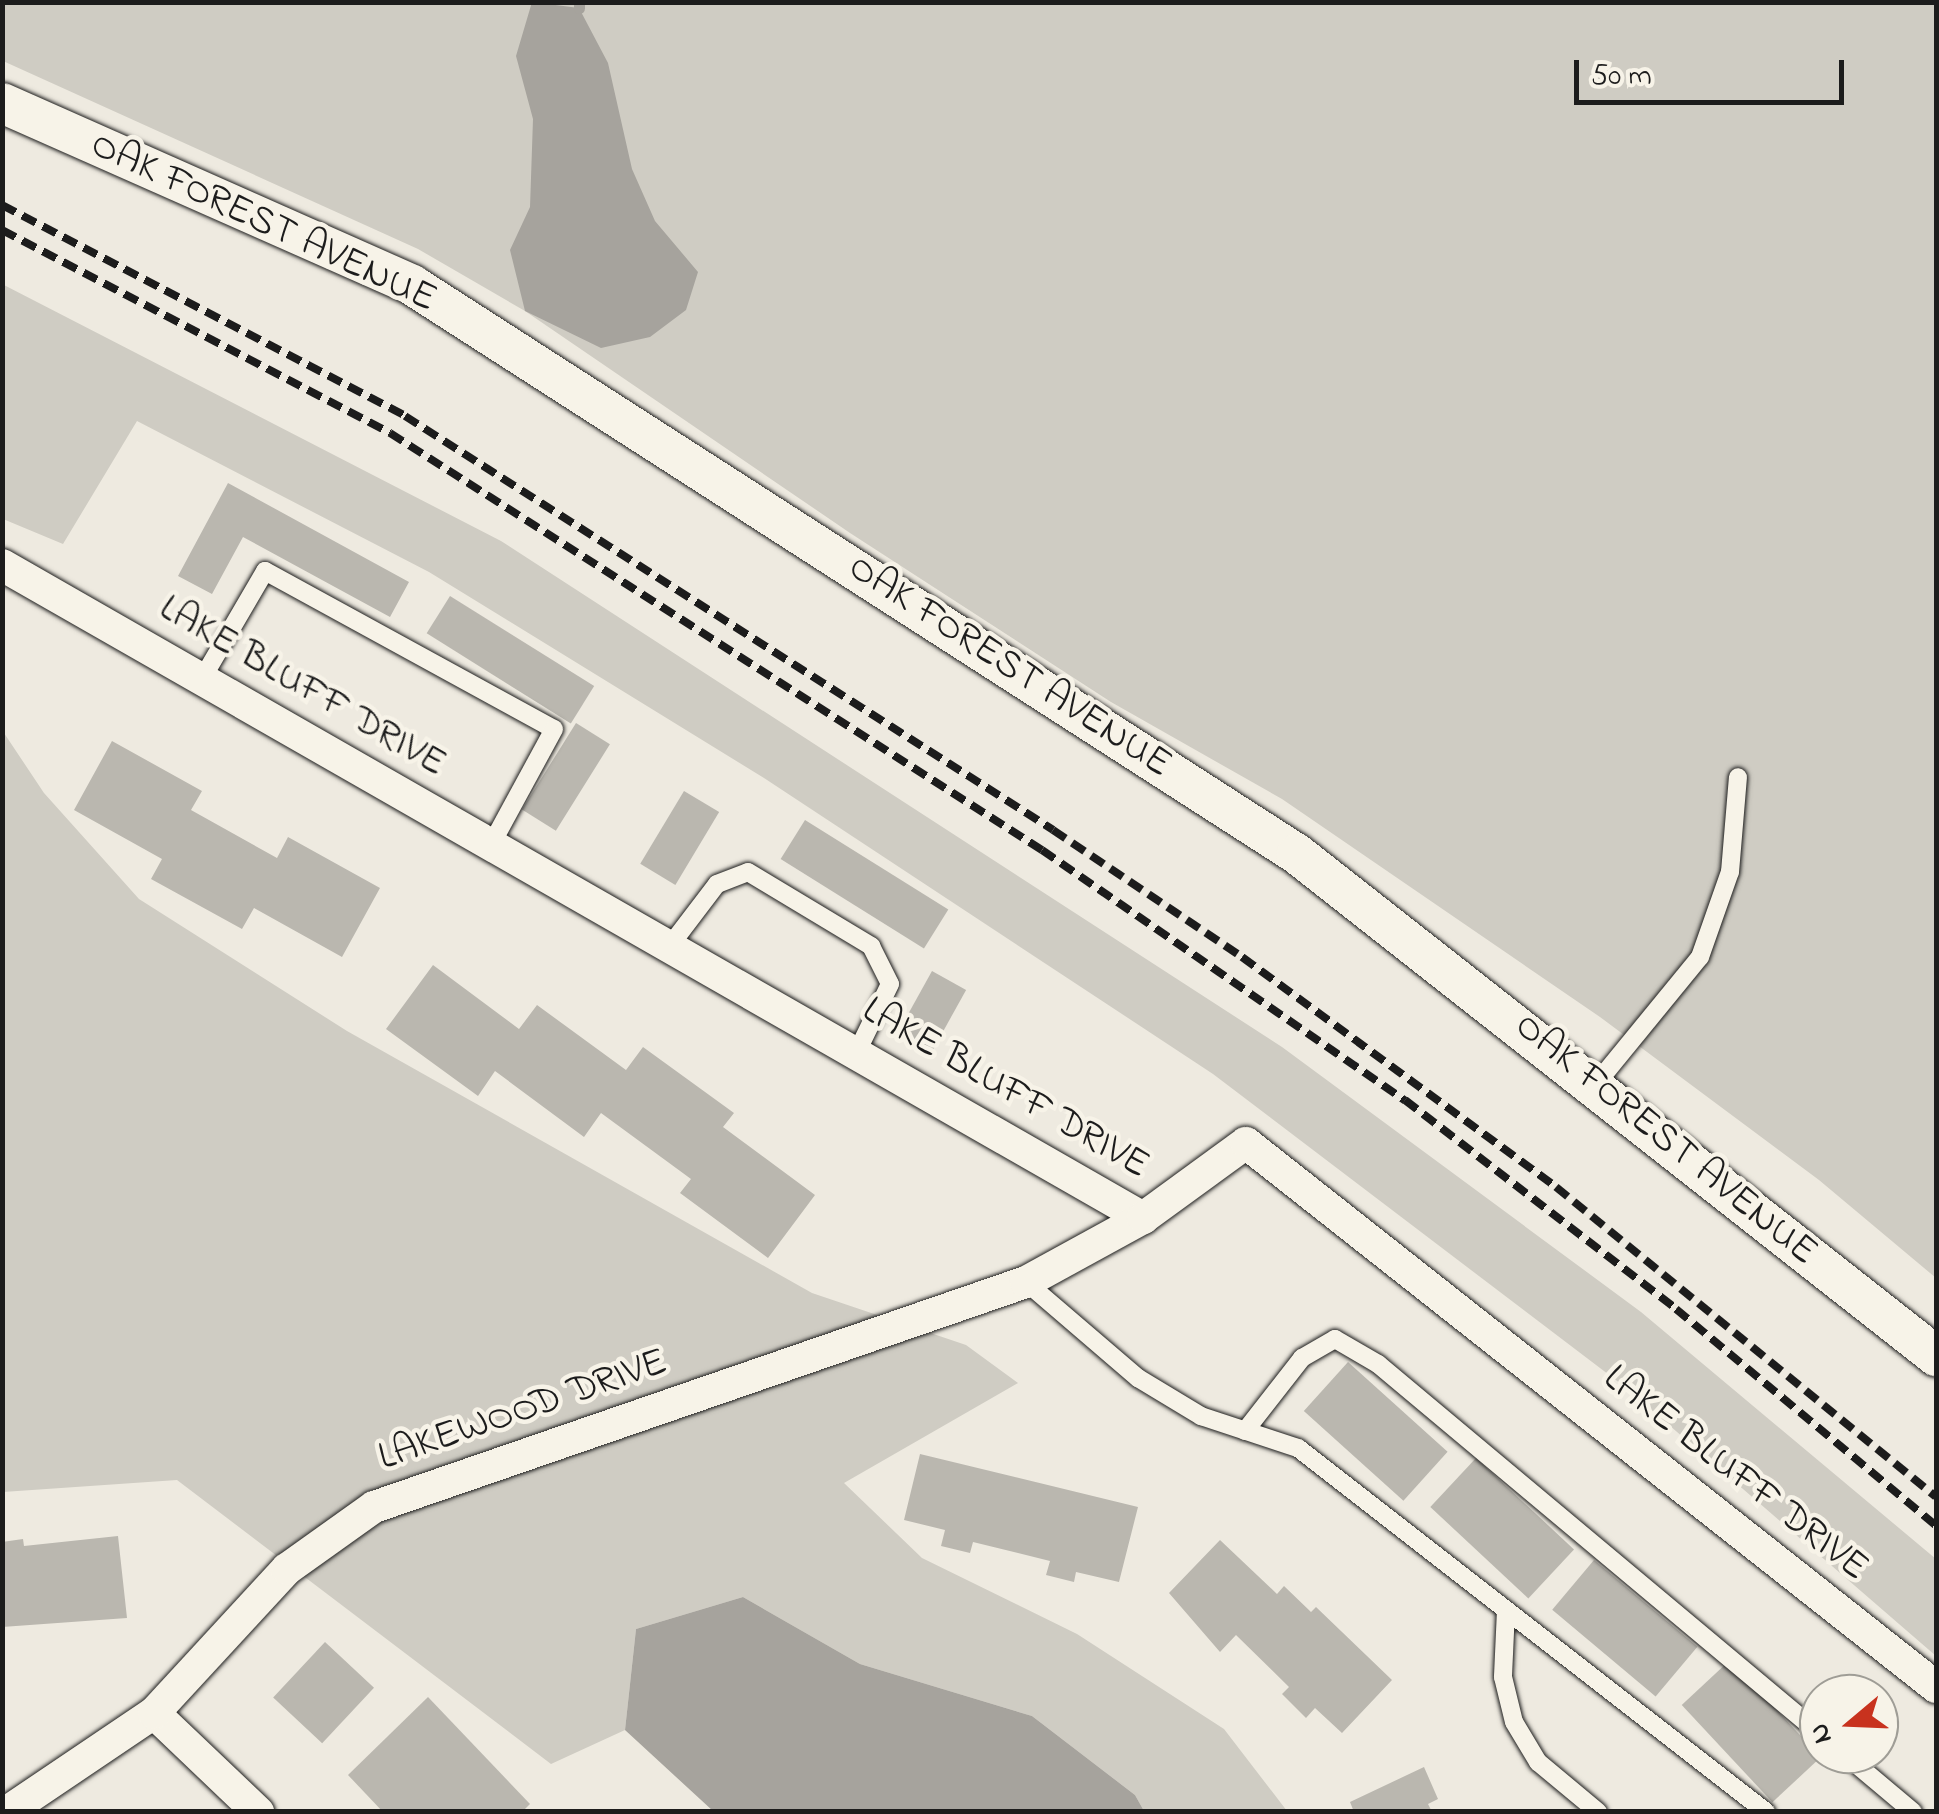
<!DOCTYPE html>
<style>
body{margin:0}
#map{position:relative;width:1939px;height:1814px;overflow:hidden;background:#eeeae0;font-family:"Indie Flower",sans-serif}
div>[style]{position:absolute}
[style*='--x']{left:calc(var(--x)*1px);top:calc(var(--y)*1px);width:calc(var(--w)*1px);rotate:calc(var(--a)*1deg)}
.green>*{inset:0;background:#cfccc3}
.water>*{inset:0;background:#a6a39d}
.stream>*{height:11px;margin:-5.5px;padding:0 5.5px;transform-origin:5.5px;border-radius:5.5px;background:#a6a39d}
.building>*{inset:0;background:#bab7af;transform-origin:0 0}
.roads{filter:drop-shadow(0 0 2px #1c1c1c) drop-shadow(0 0 2px #1c1c1c)}
.service>*{height:18px;margin:-9px;padding:0 9px;transform-origin:9px;border-radius:9px;background:#f7f3e8}
.minor>*{height:32px;margin:-16px;padding:0 16px;transform-origin:16px;border-radius:16px;background:#f7f3e8}
.tertiary>*{height:40px;margin:-20px;padding:0 20px;transform-origin:20px;border-radius:20px;background:#f7f3e8}
.rail>*{height:8px;margin-top:-4px;transform-origin:0;background:repeating-linear-gradient(90deg,#1c1c1c 0 15px,transparent 0 23px)}
span{translate:-50% -50%;white-space:nowrap;text-align:center;line-height:1.15;-webkit-text-stroke:9px #f7f3e8;paint-order:stroke}
.street-label{font-size:40px;color:#1c1c1c}
.frame{position:absolute;inset:0;border:5px solid #1c1c1c;pointer-events:none}
.north{position:absolute;left:1799px;top:1674px;width:100px;height:100px;box-sizing:border-box;background:#f7f3e8;border:2px solid #9f9d96;border-radius:50%;rotate:251deg;font-size:28px;font-weight:700;line-height:40px;text-align:center;color:#1c1c1c}
.north::after{content:'';display:block;margin:auto;width:35px;height:45px;background:#c8321e;clip-path:polygon(50% 0,100% 100%,50% 72%,0 100%)}
.scale{position:absolute;left:1574px;top:60px;width:270px;height:45px;box-sizing:border-box;border:5px solid #1c1c1c;border-top:0;padding-left:12px;font-size:30px;line-height:35px;white-space:nowrap;color:#1c1c1c;-webkit-text-stroke:8px #f7f3e8;paint-order:stroke}
</style>
<div id="map">
<div class="green">
<div style="clip-path:polygon(3px 2px,1936px 3px,1936px 1278px,1819px 1180px,1600px 1017px,1282px 799px,1111px 702px,850px 533px,525px 311px,418px 249px,3px 61px)"></div>
<div style="clip-path:polygon(2px 284px,501px 541px,1282px 1047px,1641px 1312px,1936px 1559px,1936px 1656px,1625px 1387px,1213px 1074px,764px 778px,429px 572px,137px 421px,63px 544px,3px 519px)"></div>
<div style="clip-path:polygon(2px 730px,44px 793px,139px 899px,347px 1031px,812px 1293px,966px 1345px,1018px 1383px,844px 1483px,922px 1558px,1077px 1634px,1224px 1729px,1287px 1811px,1144px 1811px,1135px 1795px,1032px 1716px,860px 1664px,743px 1597px,636px 1629px,625px 1730px,551px 1764px,177px 1480px,3px 1492px)"></div>
</div>
<div class="water">
<div style="clip-path:polygon(532px 2px,579px 8px,608px 63px,632px 169px,655px 221px,698px 272px,686px 310px,650px 337px,601px 348px,525px 311px,510px 250px,530px 207px,533px 119px,516px 56px)"></div>
<div style="clip-path:polygon(743px 1597px,860px 1664px,1032px 1716px,1135px 1795px,1144px 1811px,713px 1811px,625px 1730px,636px 1629px)"></div>
</div>
<div class="stream">
<div style="--x:579;--y:2;--w:6;--a:90"></div>
</div>
<div class="building">
<div style="clip-path:polygon(228px 483px,409px 582px,390px 617px,243px 537px,212px 594px,178px 576px)"></div>
<div style="left:450px;top:596px;width:170px;height:44px;rotate:32deg"></div>
<div style="left:576px;top:723px;width:40px;height:102px;rotate:32deg"></div>
<div style="clip-path:polygon(112px 741px,202px 791px,191px 810px,277px 858px,288px 837px,380px 888px,342px 957px,254px 908px,242px 929px,151px 879px,162px 859px,74px 810px)"></div>
<div style="left:684px;top:791px;width:41px;height:85px;rotate:31deg"></div>
<div style="left:805px;top:820px;width:169px;height:46px;rotate:32deg"></div>
<div style="clip-path:polygon(433px 965px,519px 1029px,537px 1005px,626px 1070px,643px 1047px,734px 1113px,723px 1127px,815px 1195px,768px 1258px,680px 1193px,691px 1179px,601px 1113px,584px 1137px,495px 1071px,478px 1096px,386px 1029px)"></div>
<div style="left:932px;top:971px;width:39px;height:68px;rotate:29deg"></div>
<div style="left:1348px;top:1362px;width:134px;height:66px;rotate:42deg"></div>
<div style="clip-path:polygon(920px 1454px,1138px 1507px,1119px 1582px,1076px 1572px,1074px 1582px,1046px 1575px,1050px 1561px,973px 1542px,970px 1553px,941px 1546px,945px 1530px,904px 1520px)"></div>
<div style="left:1476px;top:1458px;width:134px;height:67px;rotate:43deg"></div>
<div style="clip-path:polygon(118px 1536px,127px 1618px,2px 1627px,2px 1542px,23px 1539px,24px 1546px)"></div>
<div style="clip-path:polygon(1220px 1540px,1277px 1594px,1284px 1586px,1311px 1612px,1316px 1607px,1392px 1680px,1342px 1733px,1315px 1708px,1306px 1718px,1282px 1694px,1289px 1687px,1236px 1635px,1220px 1652px,1169px 1593px)"></div>
<div style="left:1594px;top:1560px;width:135px;height:65px;rotate:40deg"></div>
<div style="left:325px;top:1642px;width:67px;height:76px;rotate:43deg"></div>
<div style="left:1730px;top:1660px;width:133px;height:66px;rotate:47deg"></div>
<div style="clip-path:polygon(428px 1697px,530px 1804px,522px 1812px,383px 1812px,348px 1775px)"></div>
<div style="clip-path:polygon(1424px 1767px,1438px 1799px,1428px 1804px,1432px 1812px,1354px 1812px,1350px 1802px)"></div>
</div>
<div class="roads">
<div class="service">
<div style="--x:202;--y:679;--w:125;--a:-59.7"></div>
<div style="--x:265;--y:571;--w:329;--a:28.7"></div>
<div style="--x:554;--y:729;--w:132;--a:118.5"></div>
<div style="--x:669;--y:947;--w:79;--a:-52.7"></div>
<div style="--x:717;--y:884;--w:33;--a:-21"></div>
<div style="--x:748;--y:872;--w:144;--a:31"></div>
<div style="--x:871;--y:946;--w:42;--a:63.4"></div>
<div style="--x:890;--y:984;--w:78;--a:115.9"></div>
<div style="--x:1596;--y:1084;--w:164;--a:-50.7"></div>
<div style="--x:1700;--y:957;--w:90;--a:-70.6"></div>
<div style="--x:1730;--y:872;--w:95;--a:-85.2"></div>
<div style="--x:1026;--y:1282;--w:148;--a:40.6"></div>
<div style="--x:1138;--y:1378;--w:74;--a:31.1"></div>
<div style="--x:1201;--y:1416;--w:102;--a:18.3"></div>
<div style="--x:1298;--y:1448;--w:593;--a:37.87"></div>
<div style="--x:1245;--y:1431;--w:93;--a:-52"></div>
<div style="--x:1302;--y:1358;--w:38;--a:-30"></div>
<div style="--x:1335;--y:1339;--w:50;--a:30.2"></div>
<div style="--x:1378;--y:1364;--w:575;--a:39.92"></div>
<div style="--x:1506;--y:1610;--w:67;--a:92.6"></div>
<div style="--x:1503;--y:1677;--w:46;--a:76.3"></div>
<div style="--x:1514;--y:1722;--w:47;--a:59"></div>
<div style="--x:1538;--y:1762;--w:78;--a:39.8"></div>
<div style="--x:1844;--y:1754;--w:90;--a:40"></div>
</div>
<div class="minor">
<div style="--x:2;--y:565;--w:1315;--a:29.78"></div>
<div style="--x:154;--y:1713;--w:144;--a:43.6"></div>
<div style="--x:7;--y:1812;--w:177;--a:-34"></div>
<div style="--x:154;--y:1713;--w:196;--a:-47.3"></div>
<div style="--x:287;--y:1569;--w:107;--a:-35.5"></div>
<div style="--x:374;--y:1507;--w:690;--a:-19.04"></div>
<div style="--x:1026;--y:1282;--w:133;--a:-28.7"></div>
<div style="--x:1143;--y:1218;--w:127;--a:-36.1"></div>
<div style="--x:1246;--y:1143;--w:879;--a:38.25"></div>
</div>
<div class="tertiary">
<div style="--x:2;--y:103;--w:449;--a:23.9"></div>
<div style="--x:412;--y:285;--w:1052;--a:32.74"></div>
<div style="--x:1297;--y:854;--w:813;--a:38.15"></div>
</div>
</div>
<div class="rail">
<div style="--x:2;--y:205;--w:455;--a:27.6"></div>
<div style="--x:405;--y:416;--w:769;--a:32.57"></div>
<div style="--x:1053;--y:830;--w:228;--a:33.9"></div>
<div style="--x:1242;--y:957;--w:389;--a:36.2"></div>
<div style="--x:1556;--y:1187;--w:490;--a:39.2"></div>
<div style="--x:2;--y:230;--w:438;--a:27.6"></div>
<div style="--x:390;--y:433;--w:774;--a:32.6"></div>
<div style="--x:1042;--y:850;--w:441;--a:34.6"></div>
<div style="--x:1405;--y:1100;--w:342;--a:37.6"></div>
<div style="--x:1676;--y:1309;--w:339;--a:39.8"></div>
</div>
<div class="street-label">
<span style="left:263px;top:223px;rotate:25deg">OAK FOREST AVENUE</span>
<span style="left:1009px;top:667px;rotate:33deg">OAK FOREST AVENUE</span>
<span style="left:302px;top:687px;rotate:30deg">LAKE BLUFF DRIVE</span>
<span style="left:1005px;top:1089px;rotate:30deg">LAKE BLUFF DRIVE</span>
<span style="left:1665px;top:1140px;rotate:39deg">OAK FOREST AVENUE</span>
<span style="left:523px;top:1411px;rotate:-19deg">LAKEWOOD DRIVE</span>
<span style="left:1735px;top:1474px;rotate:38deg">LAKE BLUFF DRIVE</span>
</div>
<div class="frame"></div>
<div class="north">N</div>
<div class="scale">50 m</div>
</div>
